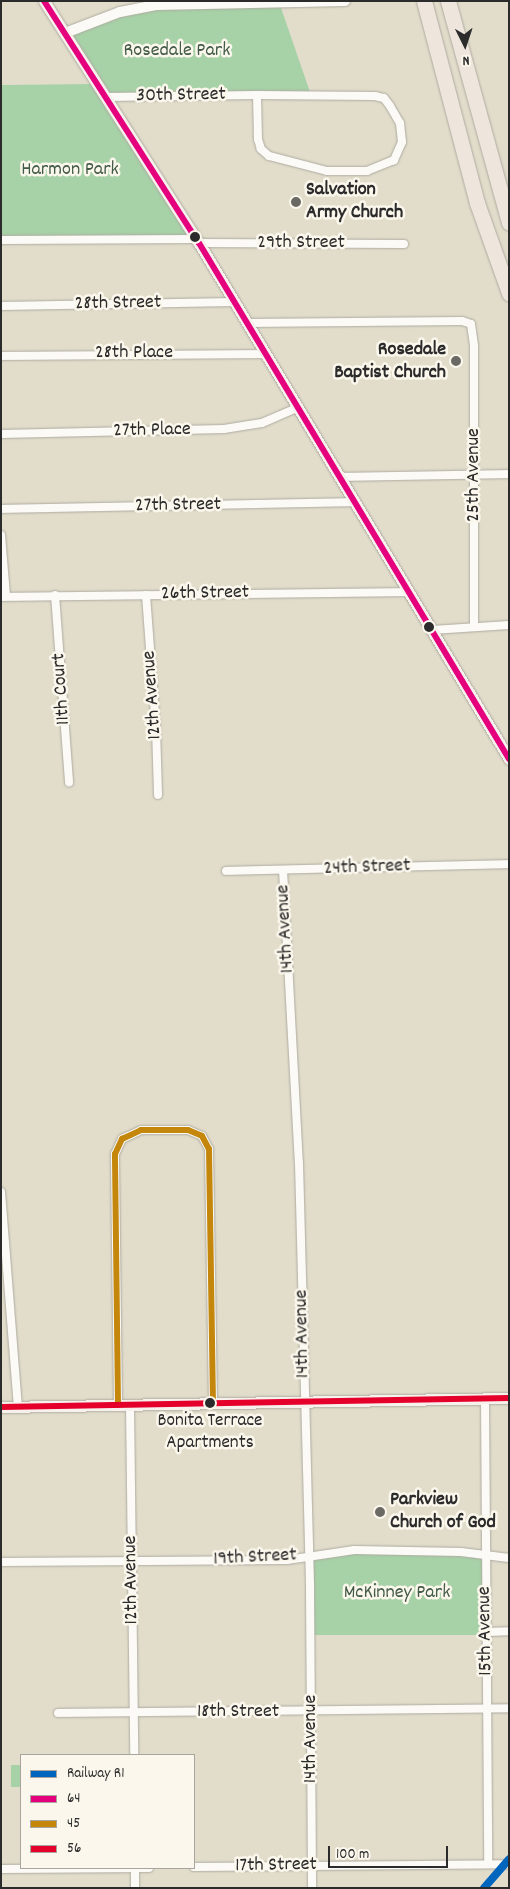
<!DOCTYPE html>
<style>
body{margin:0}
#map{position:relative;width:510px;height:1889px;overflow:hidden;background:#e2ddcb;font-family:Dekko,sans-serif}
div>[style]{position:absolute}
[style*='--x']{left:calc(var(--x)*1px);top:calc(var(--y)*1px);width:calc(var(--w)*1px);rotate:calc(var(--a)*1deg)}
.green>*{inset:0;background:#a7d1a7;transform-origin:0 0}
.roads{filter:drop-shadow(0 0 1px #aeaba0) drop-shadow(0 0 1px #aeaba0)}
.minor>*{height:8px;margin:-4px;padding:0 4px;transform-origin:4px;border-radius:4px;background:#fbfaf7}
.tertiary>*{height:10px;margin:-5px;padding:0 5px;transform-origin:5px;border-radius:5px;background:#fbfaf7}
.secondary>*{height:11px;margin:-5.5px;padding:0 5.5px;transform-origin:5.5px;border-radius:5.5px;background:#f6f1ed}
.motorway>*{height:15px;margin:-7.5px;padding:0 7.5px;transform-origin:7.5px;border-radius:7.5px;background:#eee5dd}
.bus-1>*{height:6px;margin:-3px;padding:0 3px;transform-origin:3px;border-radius:3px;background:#e5007d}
.bus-2>*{height:6px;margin:-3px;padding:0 3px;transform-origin:3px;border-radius:3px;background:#c4870b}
.bus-3>*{height:6px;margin:-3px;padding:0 3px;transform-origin:3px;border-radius:3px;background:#e4002b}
.rail-1>*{height:8px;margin:-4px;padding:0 4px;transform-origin:4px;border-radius:4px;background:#0065bd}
.dots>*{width:14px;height:14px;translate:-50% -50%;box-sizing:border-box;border:2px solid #fbf7ec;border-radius:50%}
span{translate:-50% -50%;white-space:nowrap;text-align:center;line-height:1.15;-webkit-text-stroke:5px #fbf7ec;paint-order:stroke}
.bus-label{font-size:19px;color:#2b2b2b}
.park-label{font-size:20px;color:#425a48}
.street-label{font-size:20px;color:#2b2b2b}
.poi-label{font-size:20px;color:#2b2b2b;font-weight:700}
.left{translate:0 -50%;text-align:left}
.right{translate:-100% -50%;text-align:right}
.frame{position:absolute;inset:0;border:2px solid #2b2b2b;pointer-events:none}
.legend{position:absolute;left:20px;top:1754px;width:175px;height:115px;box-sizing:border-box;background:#fbf7ec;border:1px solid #a8a59f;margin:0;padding:6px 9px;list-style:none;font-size:15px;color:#2b2b2b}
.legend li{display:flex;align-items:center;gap:10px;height:25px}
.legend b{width:25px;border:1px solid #a8a59f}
.north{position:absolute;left:440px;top:20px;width:50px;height:50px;-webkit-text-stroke:4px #fbf7ec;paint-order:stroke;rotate:176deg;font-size:14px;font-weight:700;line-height:20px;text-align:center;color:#2b2b2b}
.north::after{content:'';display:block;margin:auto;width:18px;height:22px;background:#2b2b2b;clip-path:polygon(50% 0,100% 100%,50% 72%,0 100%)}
.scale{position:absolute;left:328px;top:1846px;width:120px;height:22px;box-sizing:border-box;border:2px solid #2b2b2b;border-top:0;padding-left:6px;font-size:15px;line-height:18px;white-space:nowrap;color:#2b2b2b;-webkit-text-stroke:4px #fbf7ec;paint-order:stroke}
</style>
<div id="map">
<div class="green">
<div style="clip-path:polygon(279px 2px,311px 95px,106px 97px,196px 239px,1px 240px,1px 85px,96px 84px,65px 33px,120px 12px)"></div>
<div style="clip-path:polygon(325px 1552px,486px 1555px,486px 1635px,310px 1635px,309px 1555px)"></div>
<div style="left:21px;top:1765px;width:22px;height:10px;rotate:90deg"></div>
</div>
<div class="roads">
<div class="minor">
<div style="--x:105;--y:97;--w:152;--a:-0.8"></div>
<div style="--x:257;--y:95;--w:118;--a:0.5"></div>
<div style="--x:375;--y:96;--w:9;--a:13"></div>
<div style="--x:384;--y:98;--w:10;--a:53"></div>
<div style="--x:390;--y:106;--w:20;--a:60"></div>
<div style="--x:400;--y:123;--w:19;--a:84"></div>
<div style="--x:402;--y:142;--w:20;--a:114"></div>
<div style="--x:394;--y:160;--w:29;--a:158"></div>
<div style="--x:367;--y:171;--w:40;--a:180"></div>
<div style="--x:327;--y:171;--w:60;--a:-165.5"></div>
<div style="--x:269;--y:156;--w:11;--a:-139"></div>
<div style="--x:261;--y:149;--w:10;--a:-107"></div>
<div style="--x:258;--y:139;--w:44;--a:-91.3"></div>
<div style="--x:1;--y:240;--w:195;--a:-0.3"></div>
<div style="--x:199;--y:243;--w:205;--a:0.3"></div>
<div style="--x:1;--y:306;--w:234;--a:-1"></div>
<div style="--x:247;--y:323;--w:215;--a:-0.5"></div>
<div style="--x:462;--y:321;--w:9;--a:18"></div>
<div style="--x:471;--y:324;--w:22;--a:82"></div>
<div style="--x:474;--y:346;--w:280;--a:90"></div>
<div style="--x:1;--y:356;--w:266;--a:-0.4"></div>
<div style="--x:1;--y:434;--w:223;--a:-1.3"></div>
<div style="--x:224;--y:429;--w:38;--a:-9"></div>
<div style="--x:262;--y:423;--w:40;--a:-23.4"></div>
<div style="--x:341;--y:477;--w:168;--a:-1"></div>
<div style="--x:1;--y:509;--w:355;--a:-1.1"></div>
<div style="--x:1;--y:535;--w:61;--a:85.3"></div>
<div style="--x:55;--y:595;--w:188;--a:85.7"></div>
<div style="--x:146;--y:595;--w:132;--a:85.7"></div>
<div style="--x:156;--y:727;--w:68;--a:88.3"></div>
<div style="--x:1;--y:597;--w:408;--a:-0.7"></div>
<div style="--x:432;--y:630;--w:77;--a:-3.7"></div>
<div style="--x:283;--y:870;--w:293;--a:86.9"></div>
<div style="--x:299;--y:1163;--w:426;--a:88.5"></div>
<div style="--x:310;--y:1589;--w:299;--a:89.6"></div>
<div style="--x:226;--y:871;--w:283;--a:-1.4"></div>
<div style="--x:1;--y:1192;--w:216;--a:85.5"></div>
<div style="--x:485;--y:1398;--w:466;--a:89.6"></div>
<div style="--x:118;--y:1405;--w:251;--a:-90.7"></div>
<div style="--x:115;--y:1154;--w:17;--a:-65"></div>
<div style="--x:122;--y:1139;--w:21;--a:-25"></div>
<div style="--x:141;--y:1130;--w:47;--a:0"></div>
<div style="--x:188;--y:1130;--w:15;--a:23"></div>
<div style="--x:202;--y:1136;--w:15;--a:62"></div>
<div style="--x:209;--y:1149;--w:254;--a:89.1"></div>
<div style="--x:130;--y:1405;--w:350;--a:89.3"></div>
<div style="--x:1;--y:1562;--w:286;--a:-0.4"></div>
<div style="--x:287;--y:1560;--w:68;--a:-8.5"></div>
<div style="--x:354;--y:1550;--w:107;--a:1.1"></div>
<div style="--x:461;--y:1552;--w:48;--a:7.1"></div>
<div style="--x:486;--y:1632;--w:23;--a:-2"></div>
<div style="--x:58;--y:1713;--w:451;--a:-0.6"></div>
<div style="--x:194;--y:1867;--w:315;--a:-0.5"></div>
<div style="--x:135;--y:1868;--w:20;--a:90"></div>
<div style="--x:1;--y:1869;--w:148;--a:-0.4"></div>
</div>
<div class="tertiary">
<div style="--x:65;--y:33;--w:59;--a:-20.9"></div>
<div style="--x:120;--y:12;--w:38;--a:-11"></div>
<div style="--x:157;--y:5;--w:188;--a:-1.2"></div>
</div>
<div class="secondary">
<div style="--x:44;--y:1;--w:287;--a:57.4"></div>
<div style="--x:199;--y:243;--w:602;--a:59"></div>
<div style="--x:1;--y:1407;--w:508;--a:-1.01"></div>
</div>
<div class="motorway">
<div style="--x:424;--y:1;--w:209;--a:75.3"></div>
<div style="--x:477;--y:203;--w:96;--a:70.4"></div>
<div style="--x:448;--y:1;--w:230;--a:74.6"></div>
</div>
</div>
<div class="bus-1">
<div style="--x:44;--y:1;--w:287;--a:57.4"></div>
<div style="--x:199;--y:243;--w:602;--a:59"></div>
</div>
<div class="bus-2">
<div style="--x:118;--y:1405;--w:251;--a:-90.7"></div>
<div style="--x:115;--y:1154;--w:17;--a:-65"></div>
<div style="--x:122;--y:1139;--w:21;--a:-25"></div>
<div style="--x:141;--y:1130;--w:47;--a:0"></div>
<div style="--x:188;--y:1130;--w:15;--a:23"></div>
<div style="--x:202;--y:1136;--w:15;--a:62"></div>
<div style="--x:209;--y:1149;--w:254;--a:89.1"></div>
</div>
<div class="bus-3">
<div style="--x:1;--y:1407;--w:508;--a:-1.01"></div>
</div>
<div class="rail-1">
<div style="--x:484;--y:1888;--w:38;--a:-49"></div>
</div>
<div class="dots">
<div style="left:296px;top:202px;background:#6b6963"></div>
<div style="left:195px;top:237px;background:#2b2b2b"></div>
<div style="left:456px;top:361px;background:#6b6963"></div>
<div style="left:429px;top:627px;background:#2b2b2b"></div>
<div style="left:210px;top:1403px;background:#2b2b2b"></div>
<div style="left:380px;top:1512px;background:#6b6963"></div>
</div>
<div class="bus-label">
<span style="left:210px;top:1433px">Bonita Terrace<br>Apartments</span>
</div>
<div class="park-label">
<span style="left:177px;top:51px">Rosedale Park</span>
<span style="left:70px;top:170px">Harmon Park</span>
<span style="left:397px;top:1593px">McKinney Park</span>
</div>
<div class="street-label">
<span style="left:181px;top:96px;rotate:-1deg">30th Street</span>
<span style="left:301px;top:243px">29th Street</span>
<span style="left:118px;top:304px;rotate:-1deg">28th Street</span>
<span style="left:134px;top:353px">28th Place</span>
<span style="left:152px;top:431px;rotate:-1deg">27th Place</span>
<span style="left:474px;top:475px;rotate:-90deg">25th Avenue</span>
<span style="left:178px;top:506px;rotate:-1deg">27th Street</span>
<span style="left:205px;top:594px;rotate:-1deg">26th Street</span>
<span style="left:62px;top:689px;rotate:-94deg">11th Court</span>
<span style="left:153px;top:695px;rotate:-94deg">12th Avenue</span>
<span style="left:367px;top:868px;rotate:-2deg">24th Street</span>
<span style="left:286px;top:929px;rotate:-93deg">14th Avenue</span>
<span style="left:303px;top:1334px;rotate:-91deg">14th Avenue</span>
<span style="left:255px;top:1558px;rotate:-3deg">19th Street</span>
<span style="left:132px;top:1580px;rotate:-91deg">12th Avenue</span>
<span style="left:486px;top:1631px;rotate:-91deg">15th Avenue</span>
<span style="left:238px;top:1712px">18th Street</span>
<span style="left:311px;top:1739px;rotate:-90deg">14th Avenue</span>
<span style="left:276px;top:1866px;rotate:-1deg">17th Street</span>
</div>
<div class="poi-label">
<span class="left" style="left:306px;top:202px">Salvation<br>Army Church</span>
<span class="right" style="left:446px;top:362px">Rosedale<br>Baptist Church</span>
<span class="left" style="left:390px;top:1512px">Parkview<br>Church of God</span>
</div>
<div class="frame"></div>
<ul class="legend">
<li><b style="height:6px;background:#0065bd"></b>Railway R1</li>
<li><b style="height:6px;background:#e5007d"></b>64</li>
<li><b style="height:6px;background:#c4870b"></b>45</li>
<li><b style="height:6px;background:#e4002b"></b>56</li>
</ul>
<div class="north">N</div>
<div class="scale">100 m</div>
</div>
